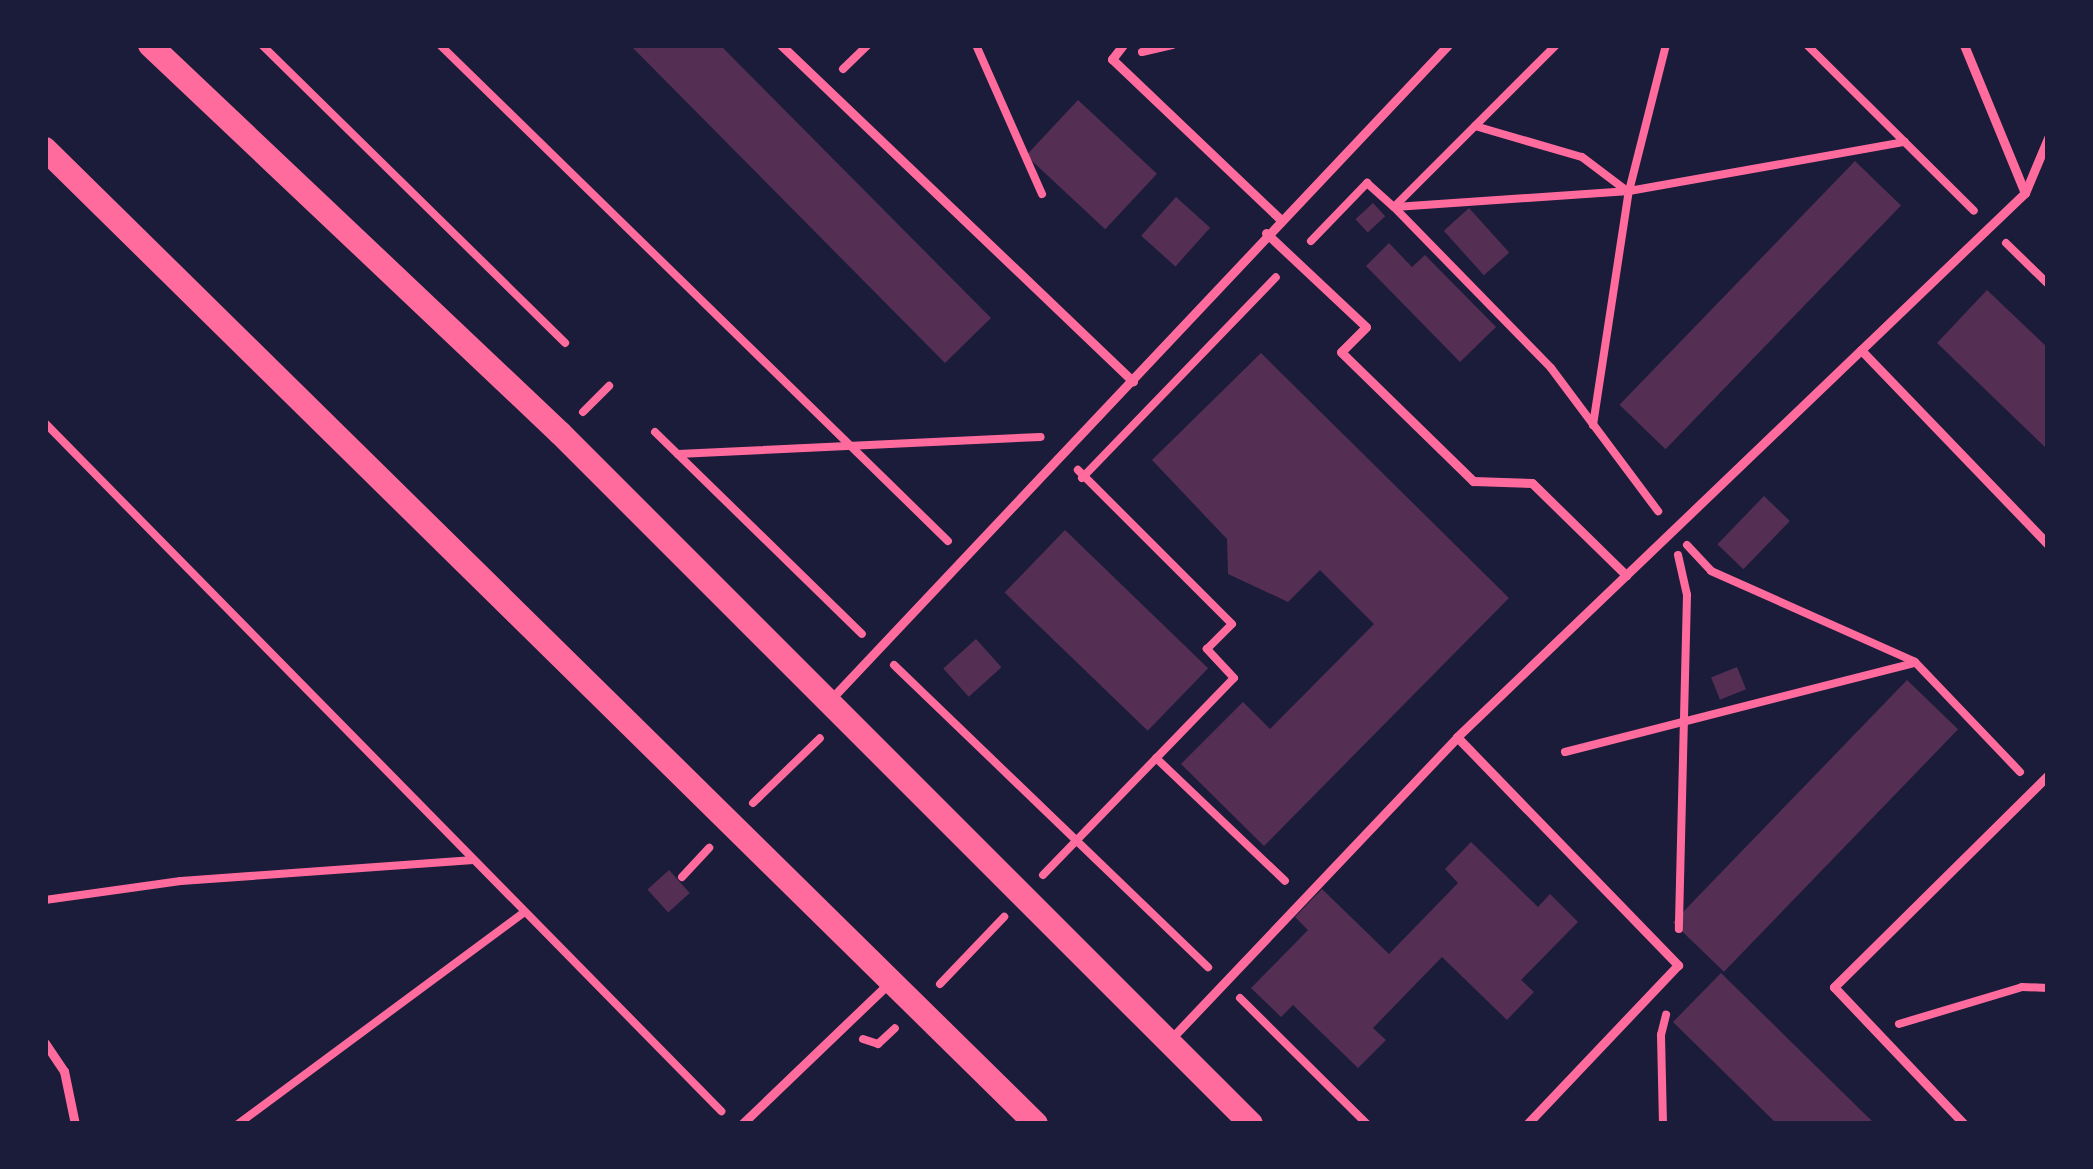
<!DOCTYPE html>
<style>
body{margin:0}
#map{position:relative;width:2093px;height:1169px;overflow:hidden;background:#1b1b3a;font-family:Literata,serif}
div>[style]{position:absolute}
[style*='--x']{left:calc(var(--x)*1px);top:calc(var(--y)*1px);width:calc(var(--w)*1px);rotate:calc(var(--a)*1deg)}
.building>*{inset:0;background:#542f53;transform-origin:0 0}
.path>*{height:8px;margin:-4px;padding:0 4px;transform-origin:4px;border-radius:4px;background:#ff6b9d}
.service>*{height:9px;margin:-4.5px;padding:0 4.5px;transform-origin:4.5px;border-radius:4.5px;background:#ff6b9d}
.secondary>*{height:24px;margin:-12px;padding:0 12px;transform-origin:12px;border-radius:12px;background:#ff6b9d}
span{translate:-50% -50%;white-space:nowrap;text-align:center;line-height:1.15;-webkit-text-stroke:12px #1b1b3a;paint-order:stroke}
.frame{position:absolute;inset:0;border:48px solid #1b1b3a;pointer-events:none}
</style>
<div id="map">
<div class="building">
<div style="clip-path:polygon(630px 45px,720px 45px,991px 318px,945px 363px)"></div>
<div style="left:1078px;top:100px;width:108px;height:76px;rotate:43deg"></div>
<div style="left:1855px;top:161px;width:64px;height:339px;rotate:44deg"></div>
<div style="left:1176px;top:197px;width:46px;height:52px;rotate:42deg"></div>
<div style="left:1373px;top:203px;width:18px;height:24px;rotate:47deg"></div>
<div style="left:1469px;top:208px;width:60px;height:34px;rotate:48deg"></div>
<div style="clip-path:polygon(1389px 243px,1412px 267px,1425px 255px,1496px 327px,1460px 362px,1366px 266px)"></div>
<div style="clip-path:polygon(1987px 290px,2048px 348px,2048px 450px,1937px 343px)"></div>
<div style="clip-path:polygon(1261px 353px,1509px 598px,1264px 846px,1181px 764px,1243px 702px,1270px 729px,1374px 624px,1320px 570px,1288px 602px,1228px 574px,1227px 539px,1152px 460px)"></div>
<div style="left:1764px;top:496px;width:36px;height:67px;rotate:44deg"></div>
<div style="left:1065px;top:530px;width:199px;height:87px;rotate:44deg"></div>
<div style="left:976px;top:639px;width:38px;height:44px;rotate:48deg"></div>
<div style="left:1737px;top:667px;width:24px;height:28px;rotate:68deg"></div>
<div style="left:1907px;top:680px;width:71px;height:337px;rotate:44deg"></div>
<div style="clip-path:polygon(1471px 842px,1538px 907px,1550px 894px,1578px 922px,1521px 980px,1534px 992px,1507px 1020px,1442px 957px,1373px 1028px,1386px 1040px,1358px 1068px,1293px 1005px,1281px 1017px,1251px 988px,1308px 930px,1295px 917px,1322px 889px,1389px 954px,1458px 883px,1445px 869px)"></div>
<div style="left:669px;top:870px;width:31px;height:29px;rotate:48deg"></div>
<div style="clip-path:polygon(1721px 973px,1875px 1124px,1777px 1124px,1673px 1022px)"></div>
</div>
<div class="path">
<div style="--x:262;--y:45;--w:425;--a:44.5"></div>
<div style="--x:440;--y:45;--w:710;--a:44.32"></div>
<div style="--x:976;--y:45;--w:163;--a:66.1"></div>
<div style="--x:1807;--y:45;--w:235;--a:44.8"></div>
<div style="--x:1142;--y:52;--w:31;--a:-13"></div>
<div style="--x:843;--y:69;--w:35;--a:-44"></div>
<div style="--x:1475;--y:126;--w:111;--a:16.2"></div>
<div style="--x:1582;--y:157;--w:56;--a:37.1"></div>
<div style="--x:1394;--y:207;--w:225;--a:45.7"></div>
<div style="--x:1551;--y:368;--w:179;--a:53.2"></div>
<div style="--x:1395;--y:207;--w:235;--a:-3.9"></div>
<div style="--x:1629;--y:191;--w:280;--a:-10.1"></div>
<div style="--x:1311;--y:241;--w:81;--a:-46"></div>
<div style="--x:1367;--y:183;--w:36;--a:42"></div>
<div style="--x:1394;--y:207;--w:229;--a:-45"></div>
<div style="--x:2006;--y:243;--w:59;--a:44.3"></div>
<div style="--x:583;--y:412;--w:37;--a:-45"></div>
<div style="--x:45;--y:423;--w:965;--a:45.5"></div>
<div style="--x:1593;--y:425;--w:237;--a:-81.3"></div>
<div style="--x:1629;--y:191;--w:151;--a:-75.8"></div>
<div style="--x:655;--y:432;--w:289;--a:44.3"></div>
<div style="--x:678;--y:454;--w:363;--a:-2.7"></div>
<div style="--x:1082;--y:478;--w:279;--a:-46"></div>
<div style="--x:1687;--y:545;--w:35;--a:47"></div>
<div style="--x:1711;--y:571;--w:223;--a:24"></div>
<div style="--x:1915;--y:662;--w:152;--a:46.3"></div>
<div style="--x:1678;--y:555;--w:41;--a:77.3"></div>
<div style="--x:1687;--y:595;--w:334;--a:91.4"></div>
<div style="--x:894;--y:665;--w:436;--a:43.9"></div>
<div style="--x:1565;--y:752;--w:359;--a:-14.3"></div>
<div style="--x:1156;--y:758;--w:178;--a:43.6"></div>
<div style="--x:753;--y:803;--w:93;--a:-44.1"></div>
<div style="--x:1043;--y:875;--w:274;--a:-45.9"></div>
<div style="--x:1234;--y:678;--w:40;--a:-133"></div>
<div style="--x:1207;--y:649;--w:35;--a:-45"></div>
<div style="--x:1232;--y:624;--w:218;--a:-135"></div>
<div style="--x:682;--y:877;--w:40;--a:-47"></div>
<div style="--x:45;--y:900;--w:137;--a:-8"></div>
<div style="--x:181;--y:881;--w:293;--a:-4.1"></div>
<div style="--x:940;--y:984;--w:93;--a:-46.3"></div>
<div style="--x:1240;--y:998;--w:179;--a:44.8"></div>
<div style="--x:1899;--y:1024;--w:128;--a:-16.7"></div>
<div style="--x:2022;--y:987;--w:26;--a:2"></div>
<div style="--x:863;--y:1039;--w:16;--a:18"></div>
<div style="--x:878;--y:1044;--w:23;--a:-43"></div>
<div style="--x:238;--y:1124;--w:356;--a:-36.5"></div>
<div style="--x:1663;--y:1124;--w:89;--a:-91.3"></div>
<div style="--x:1661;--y:1035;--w:21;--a:-76"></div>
</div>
<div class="service">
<div style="--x:781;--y:45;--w:487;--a:43.7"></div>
<div style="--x:1123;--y:45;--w:18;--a:128"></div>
<div style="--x:1112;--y:59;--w:232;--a:43.6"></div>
<div style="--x:1964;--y:45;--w:160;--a:67.6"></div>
<div style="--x:1266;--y:233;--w:137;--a:43.2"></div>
<div style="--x:1366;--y:327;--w:35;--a:135"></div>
<div style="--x:1341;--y:352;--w:185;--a:44.3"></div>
<div style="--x:1473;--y:481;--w:59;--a:1.9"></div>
<div style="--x:1532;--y:483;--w:132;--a:44.4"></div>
<div style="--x:1861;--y:350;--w:227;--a:-43.8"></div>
<div style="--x:2025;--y:193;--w:60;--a:-67.3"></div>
<div style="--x:831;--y:699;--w:899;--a:-46.67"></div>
<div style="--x:1457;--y:737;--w:318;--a:45.9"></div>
<div style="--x:1678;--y:965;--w:219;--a:133.5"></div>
<div style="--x:1168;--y:1042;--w:420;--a:-46.5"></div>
<div style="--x:1457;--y:737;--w:559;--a:-43.77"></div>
<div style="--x:1861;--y:350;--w:269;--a:46.1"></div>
<div style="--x:45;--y:1043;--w:34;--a:56"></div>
<div style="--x:64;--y:1071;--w:54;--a:78.3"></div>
<div style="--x:742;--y:1124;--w:202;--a:-43.8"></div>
<div style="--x:1964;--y:1124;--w:189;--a:-133.5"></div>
<div style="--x:1834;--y:987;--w:301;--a:-44.7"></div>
</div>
<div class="secondary">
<div style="--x:150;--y:45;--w:564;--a:43.42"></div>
<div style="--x:560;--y:433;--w:977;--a:45"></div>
<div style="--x:45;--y:149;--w:1390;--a:44.53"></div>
</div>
<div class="frame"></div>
</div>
